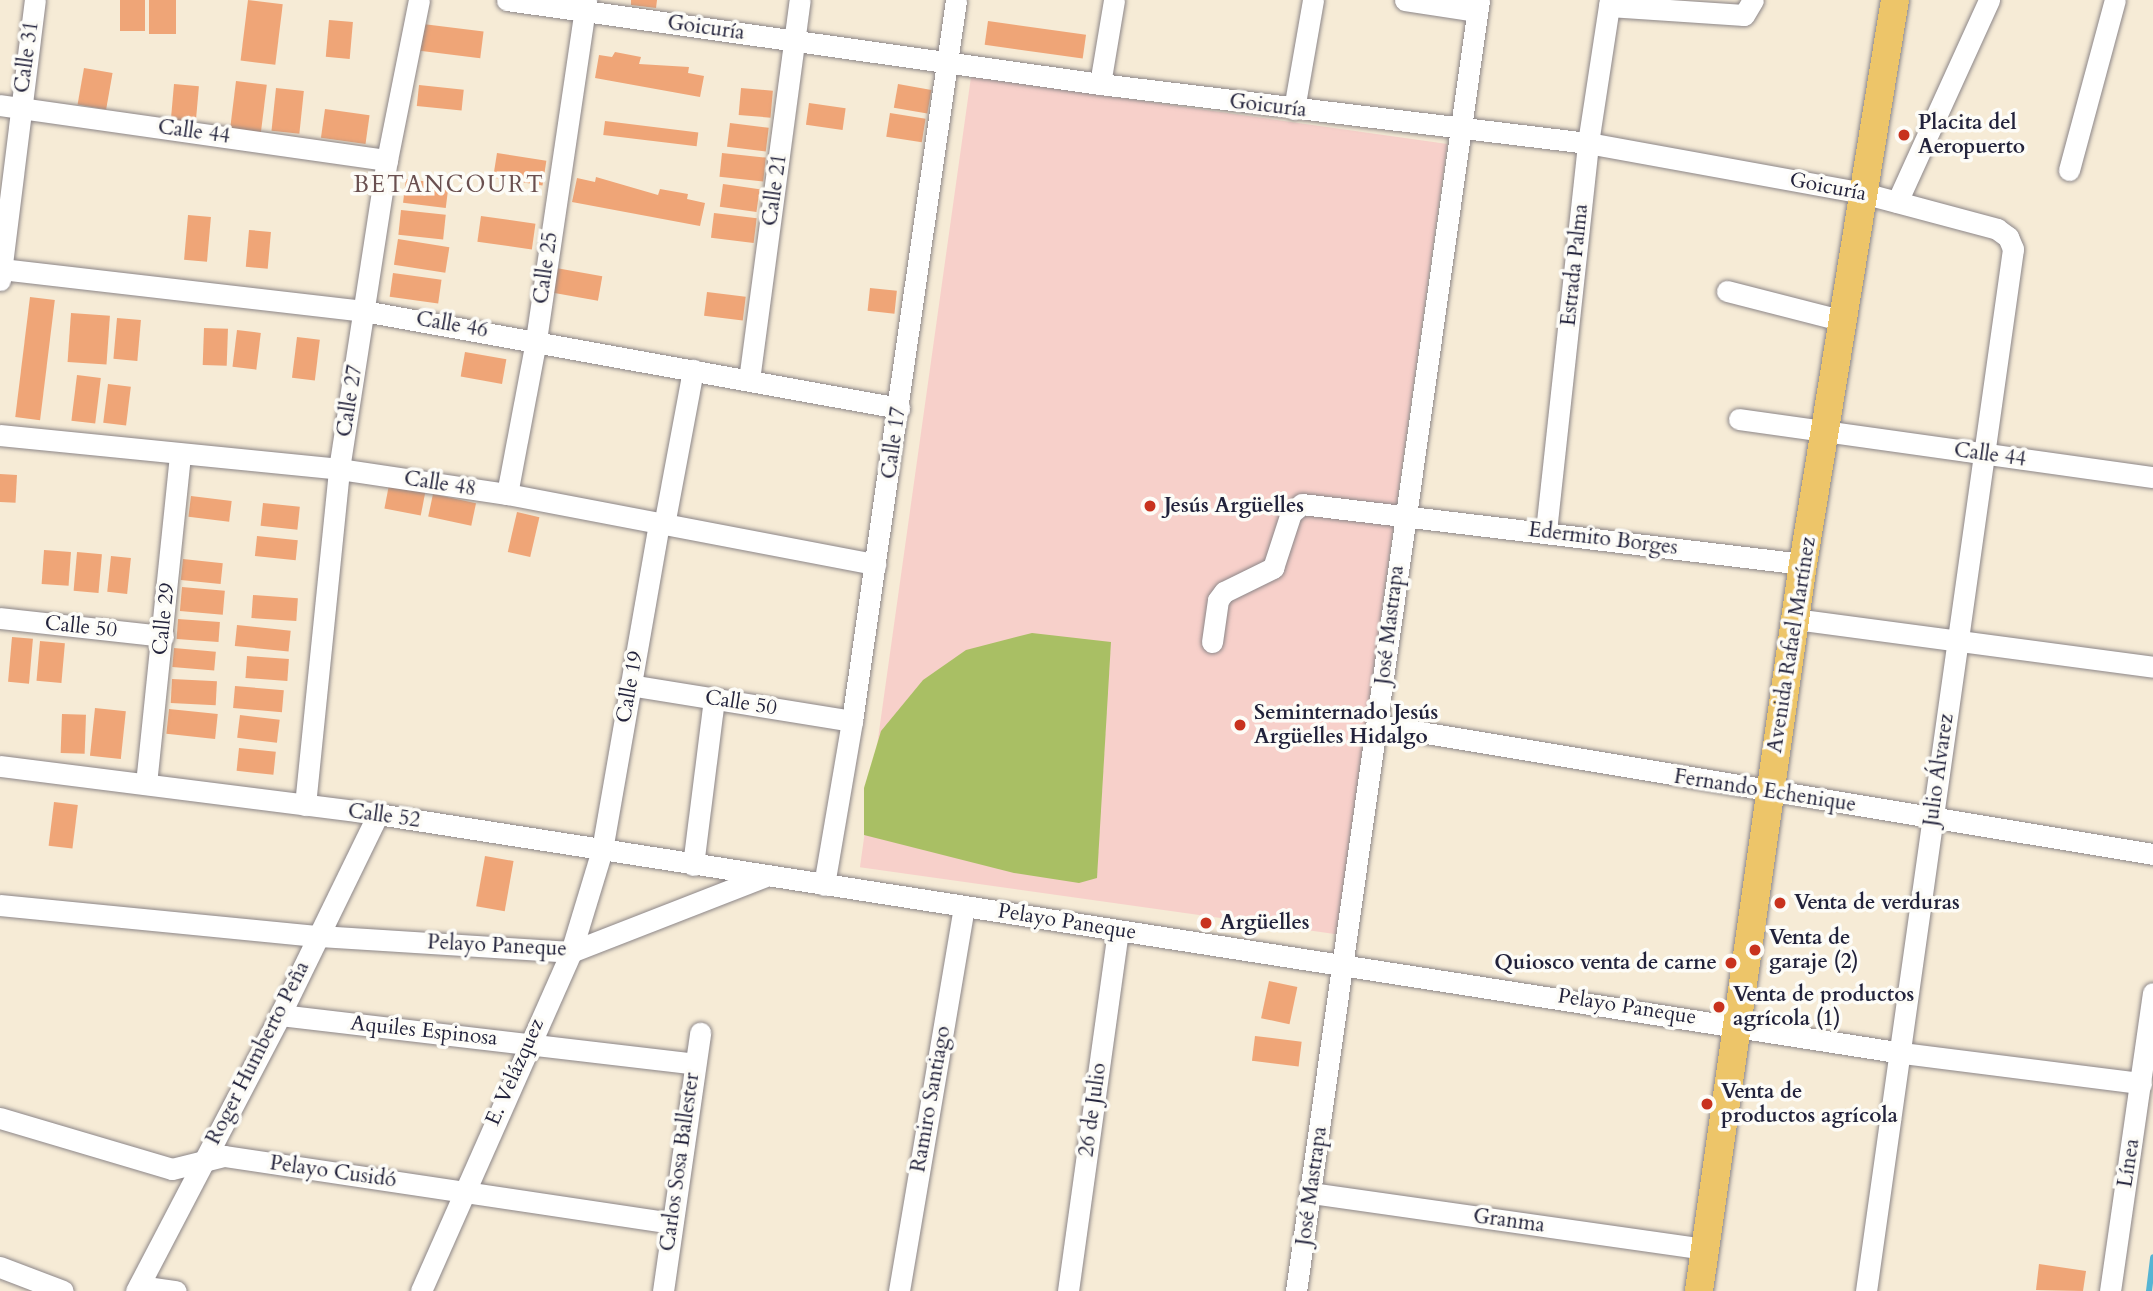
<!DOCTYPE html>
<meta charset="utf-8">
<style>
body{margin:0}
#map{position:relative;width:2153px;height:1291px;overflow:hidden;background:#f6ebd6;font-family:Cardo,serif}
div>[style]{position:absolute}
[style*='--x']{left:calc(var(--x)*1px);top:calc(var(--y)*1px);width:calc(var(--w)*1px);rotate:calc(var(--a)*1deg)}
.built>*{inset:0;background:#f7d0ca;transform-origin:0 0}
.green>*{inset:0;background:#a9bf64}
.stream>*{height:6px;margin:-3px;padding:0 3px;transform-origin:3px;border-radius:3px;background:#55b4d3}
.building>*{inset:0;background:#efa577;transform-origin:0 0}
.roads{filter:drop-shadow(0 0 2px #8c8688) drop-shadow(0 0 2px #8c8688)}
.minor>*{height:21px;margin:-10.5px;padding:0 10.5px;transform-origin:10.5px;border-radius:10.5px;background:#fff}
.major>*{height:28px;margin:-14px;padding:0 14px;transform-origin:14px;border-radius:14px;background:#edc569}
.dots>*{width:19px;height:19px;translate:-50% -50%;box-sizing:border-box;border:4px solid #fdfcf7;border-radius:50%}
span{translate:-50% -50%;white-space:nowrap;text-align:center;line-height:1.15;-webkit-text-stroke:7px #fdfcf7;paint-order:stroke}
.street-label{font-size:21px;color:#22223b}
.poi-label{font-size:21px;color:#22223b;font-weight:700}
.left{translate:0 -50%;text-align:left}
.right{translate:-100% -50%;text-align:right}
.neighbourhood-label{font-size:23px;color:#6a5050;letter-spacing:2px}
</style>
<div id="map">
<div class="built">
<div style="left:971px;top:77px;width:481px;height:798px;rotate:8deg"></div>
</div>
<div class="green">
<div style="clip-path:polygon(1032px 633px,1111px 642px,1097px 878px,1079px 883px,1014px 873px,864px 835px,864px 788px,881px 731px,923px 680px,966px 650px)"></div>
</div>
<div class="stream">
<div style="--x:2149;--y:1291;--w:34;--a:-83"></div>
</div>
<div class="building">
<div style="left:120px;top:0;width:25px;height:31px"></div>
<div style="left:149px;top:0;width:27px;height:34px"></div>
<div style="left:248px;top:0;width:35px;height:61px;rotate:7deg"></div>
<div style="clip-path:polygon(631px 0,657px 0,656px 8px,631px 5px)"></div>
<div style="left:329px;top:20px;width:24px;height:37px;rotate:5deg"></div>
<div style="left:988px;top:21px;width:99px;height:24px;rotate:8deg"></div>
<div style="left:423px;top:24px;width:61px;height:27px;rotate:7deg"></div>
<div style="clip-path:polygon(615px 52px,641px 57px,639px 64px,689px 67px,688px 73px,704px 76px,700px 97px,595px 78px,599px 55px,612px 57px)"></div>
<div style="left:84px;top:68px;width:29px;height:37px;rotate:10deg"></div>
<div style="left:236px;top:81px;width:31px;height:48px;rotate:7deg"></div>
<div style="left:174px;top:84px;width:25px;height:38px;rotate:5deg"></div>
<div style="left:898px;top:84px;width:34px;height:24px;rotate:10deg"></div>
<div style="left:419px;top:85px;width:45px;height:21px;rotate:6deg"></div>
<div style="left:276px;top:88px;width:28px;height:43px;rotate:6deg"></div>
<div style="left:741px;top:88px;width:32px;height:27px;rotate:5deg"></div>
<div style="left:809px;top:103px;width:37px;height:22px;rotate:8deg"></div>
<div style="left:325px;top:109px;width:45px;height:29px;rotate:8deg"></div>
<div style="left:890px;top:113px;width:36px;height:24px;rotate:9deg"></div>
<div style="left:605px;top:121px;width:94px;height:14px;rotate:7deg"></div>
<div style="left:730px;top:123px;width:39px;height:24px;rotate:7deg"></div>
<div style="left:497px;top:153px;width:50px;height:25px;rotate:9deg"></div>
<div style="left:722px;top:153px;width:44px;height:24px;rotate:6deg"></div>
<div style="clip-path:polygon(596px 177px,658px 195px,660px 189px,688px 194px,687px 199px,705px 203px,700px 226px,572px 202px,577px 178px,595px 182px)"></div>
<div style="left:406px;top:179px;width:43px;height:24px;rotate:7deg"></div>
<div style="left:723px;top:184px;width:37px;height:23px;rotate:8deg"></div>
<div style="left:401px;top:210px;width:45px;height:25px;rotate:6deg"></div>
<div style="left:714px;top:213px;width:43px;height:25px;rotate:7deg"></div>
<div style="left:188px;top:215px;width:23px;height:45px;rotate:5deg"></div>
<div style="left:481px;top:216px;width:55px;height:26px;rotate:8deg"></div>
<div style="left:249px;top:230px;width:22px;height:37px;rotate:5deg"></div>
<div style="left:398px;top:239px;width:52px;height:26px;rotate:9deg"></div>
<div style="left:556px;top:268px;width:47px;height:25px;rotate:10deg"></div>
<div style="left:393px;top:273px;width:49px;height:24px;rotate:8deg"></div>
<div style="left:870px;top:288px;width:27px;height:23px;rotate:6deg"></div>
<div style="left:707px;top:292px;width:39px;height:24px;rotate:7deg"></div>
<div style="left:30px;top:297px;width:25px;height:121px;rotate:7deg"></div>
<div style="left:71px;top:313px;width:39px;height:49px;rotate:4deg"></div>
<div style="left:117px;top:318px;width:24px;height:41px;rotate:5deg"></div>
<div style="left:204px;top:328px;width:24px;height:37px;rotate:2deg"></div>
<div style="left:237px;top:330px;width:24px;height:37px;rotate:7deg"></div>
<div style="left:297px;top:337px;width:23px;height:41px;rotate:7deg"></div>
<div style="left:465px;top:352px;width:42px;height:25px;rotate:10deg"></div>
<div style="left:77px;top:375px;width:24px;height:46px;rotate:7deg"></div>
<div style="left:108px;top:384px;width:23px;height:39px;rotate:7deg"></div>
<div style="left:0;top:474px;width:17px;height:28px;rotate:3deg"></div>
<div style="left:389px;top:485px;width:37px;height:24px;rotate:11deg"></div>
<div style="left:433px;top:494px;width:44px;height:23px;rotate:12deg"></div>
<div style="left:191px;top:496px;width:41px;height:21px;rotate:7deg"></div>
<div style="left:263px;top:503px;width:37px;height:23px;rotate:6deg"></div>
<div style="left:517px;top:512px;width:23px;height:41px;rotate:13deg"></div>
<div style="left:257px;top:536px;width:41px;height:20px;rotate:6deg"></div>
<div style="left:44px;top:550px;width:27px;height:34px;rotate:4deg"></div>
<div style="left:77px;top:552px;width:25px;height:39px;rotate:5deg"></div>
<div style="left:111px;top:556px;width:20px;height:36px;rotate:6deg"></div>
<div style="left:183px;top:559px;width:40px;height:21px;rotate:6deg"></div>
<div style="left:182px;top:587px;width:43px;height:24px;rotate:5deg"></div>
<div style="left:253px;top:595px;width:45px;height:23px;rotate:4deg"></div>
<div style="left:178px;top:619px;width:42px;height:20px;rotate:4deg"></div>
<div style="left:237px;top:625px;width:54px;height:21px;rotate:6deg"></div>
<div style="left:12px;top:637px;width:21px;height:45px;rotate:5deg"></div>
<div style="left:40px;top:641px;width:25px;height:40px;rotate:5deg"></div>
<div style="left:174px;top:648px;width:42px;height:19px;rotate:5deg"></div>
<div style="left:247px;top:656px;width:42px;height:22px;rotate:4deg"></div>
<div style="left:172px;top:679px;width:45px;height:24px;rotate:3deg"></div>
<div style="left:235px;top:686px;width:49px;height:22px;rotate:5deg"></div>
<div style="left:95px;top:708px;width:31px;height:48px;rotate:6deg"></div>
<div style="left:169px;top:709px;width:49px;height:25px;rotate:6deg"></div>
<div style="left:62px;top:714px;width:24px;height:39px;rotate:2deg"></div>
<div style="left:240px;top:715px;width:40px;height:23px;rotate:7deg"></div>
<div style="left:239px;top:748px;width:37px;height:23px;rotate:6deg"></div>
<div style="left:54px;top:802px;width:24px;height:44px;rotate:7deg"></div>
<div style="left:485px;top:856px;width:29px;height:51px;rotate:10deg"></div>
<div style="left:1269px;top:981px;width:29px;height:38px;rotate:12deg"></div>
<div style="left:1255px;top:1036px;width:47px;height:25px;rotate:7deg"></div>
<div style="clip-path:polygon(2039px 1264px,2086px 1271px,2083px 1291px,2036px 1290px)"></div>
</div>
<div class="roads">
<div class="minor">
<div style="--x:507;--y:0;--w:599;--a:8.06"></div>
<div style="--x:1100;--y:84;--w:492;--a:6.9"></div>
<div style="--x:1588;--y:143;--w:280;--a:10.3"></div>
<div style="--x:1863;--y:193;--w:139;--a:15"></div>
<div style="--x:1997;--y:229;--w:14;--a:36"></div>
<div style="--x:2008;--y:237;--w:13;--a:67"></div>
<div style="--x:2013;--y:249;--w:1052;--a:98.03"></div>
<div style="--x:1405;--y:0;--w:73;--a:8.7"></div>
<div style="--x:1609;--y:6;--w:135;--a:3.8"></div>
<div style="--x:1744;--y:15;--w:17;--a:-59"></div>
<div style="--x:1100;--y:84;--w:85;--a:-80.5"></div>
<div style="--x:0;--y:105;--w:391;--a:8.1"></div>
<div style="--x:1294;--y:109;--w:111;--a:-80.1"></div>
<div style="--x:2069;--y:170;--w:176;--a:-74.9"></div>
<div style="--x:1897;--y:202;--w:222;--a:-65.5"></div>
<div style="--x:1;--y:269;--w:365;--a:6.6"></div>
<div style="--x:364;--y:311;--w:544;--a:10.28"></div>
<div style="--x:0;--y:280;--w:282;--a:-82.9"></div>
<div style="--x:1727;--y:291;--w:121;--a:14.4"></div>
<div style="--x:749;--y:380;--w:383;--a:-82.4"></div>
<div style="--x:1739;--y:419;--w:418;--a:8"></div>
<div style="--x:0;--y:435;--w:341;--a:5.7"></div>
<div style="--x:339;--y:469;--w:170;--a:8.5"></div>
<div style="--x:507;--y:494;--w:375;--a:10.8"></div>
<div style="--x:507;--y:494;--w:157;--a:-79.3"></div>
<div style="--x:536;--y:340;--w:344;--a:-81.6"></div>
<div style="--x:664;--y:525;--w:158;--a:-79.4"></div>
<div style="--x:1546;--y:531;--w:390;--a:-83.8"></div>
<div style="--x:1588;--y:143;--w:145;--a:-81.3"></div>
<div style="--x:0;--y:618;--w:164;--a:6.3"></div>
<div style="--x:1795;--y:619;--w:361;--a:7.6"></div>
<div style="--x:1212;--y:642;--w:42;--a:-81.9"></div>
<div style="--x:1218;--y:600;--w:10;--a:-53"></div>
<div style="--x:1224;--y:592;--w:55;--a:-26.1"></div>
<div style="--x:1273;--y:568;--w:58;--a:-71.9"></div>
<div style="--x:1291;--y:513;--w:14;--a:-39"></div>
<div style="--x:1302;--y:504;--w:505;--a:6.83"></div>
<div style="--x:630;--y:685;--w:225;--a:9.2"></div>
<div style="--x:1378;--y:725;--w:786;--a:9.45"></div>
<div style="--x:0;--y:766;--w:381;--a:7.2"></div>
<div style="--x:378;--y:814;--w:1543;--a:8.91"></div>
<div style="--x:1902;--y:1053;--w:241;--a:7.2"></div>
<div style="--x:146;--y:784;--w:332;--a:-84.1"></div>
<div style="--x:305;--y:805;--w:338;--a:-84.2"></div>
<div style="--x:339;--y:469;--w:313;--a:-81.2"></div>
<div style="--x:387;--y:160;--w:163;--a:-78.7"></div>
<div style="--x:693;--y:865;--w:167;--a:-82.8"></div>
<div style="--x:824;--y:885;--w:166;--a:-80.3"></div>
<div style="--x:852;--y:721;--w:728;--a:-81.79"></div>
<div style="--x:0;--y:905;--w:320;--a:5.6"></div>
<div style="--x:318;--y:936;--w:254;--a:3.6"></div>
<div style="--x:571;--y:952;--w:209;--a:-21.3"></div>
<div style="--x:280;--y:1015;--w:417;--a:6.7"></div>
<div style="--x:0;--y:1118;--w:179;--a:16.5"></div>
<div style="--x:172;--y:1169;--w:54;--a:-14"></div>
<div style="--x:224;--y:1156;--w:452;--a:8.5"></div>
<div style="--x:1312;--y:1193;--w:398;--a:8.1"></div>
<div style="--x:0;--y:1267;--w:67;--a:20.9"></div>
<div style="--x:139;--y:1286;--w:37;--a:8"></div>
<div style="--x:136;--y:1291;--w:311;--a:-62.4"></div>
<div style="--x:280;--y:1015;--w:224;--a:-64"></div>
<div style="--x:421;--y:1291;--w:371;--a:-66.1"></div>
<div style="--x:571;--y:952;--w:107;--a:-73.1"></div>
<div style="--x:602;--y:850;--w:331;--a:-80.1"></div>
<div style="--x:663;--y:1291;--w:261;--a:-81.8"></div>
<div style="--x:899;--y:1291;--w:390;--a:-80.4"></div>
<div style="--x:1068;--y:1291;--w:364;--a:-82.1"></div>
<div style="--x:1296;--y:1291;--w:1304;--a:-81.93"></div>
<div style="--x:2110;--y:1291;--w:301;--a:-81.8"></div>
</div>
<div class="major">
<div style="--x:1699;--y:1291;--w:734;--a:-81.86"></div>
<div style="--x:1803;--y:564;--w:571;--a:-80.74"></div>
</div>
</div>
<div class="dots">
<div style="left:1904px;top:135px;background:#c8321e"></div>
<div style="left:1150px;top:506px;background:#c8321e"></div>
<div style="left:1240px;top:725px;background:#c8321e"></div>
<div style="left:1780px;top:903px;background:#c8321e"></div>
<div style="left:1206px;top:923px;background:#c8321e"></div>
<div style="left:1755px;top:950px;background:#c8321e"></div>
<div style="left:1731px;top:963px;background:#c8321e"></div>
<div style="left:1719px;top:1007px;background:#c8321e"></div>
<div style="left:1707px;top:1104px;background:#c8321e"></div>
</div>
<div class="street-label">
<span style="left:706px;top:28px;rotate:8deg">Goicuría</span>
<span style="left:27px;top:57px;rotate:-82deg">Calle 31</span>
<span style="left:1268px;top:106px;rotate:7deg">Goicuría</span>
<span style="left:194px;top:132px;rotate:8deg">Calle 44</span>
<span style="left:1828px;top:187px;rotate:11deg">Goicuría</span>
<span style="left:775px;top:190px;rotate:-82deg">Calle 21</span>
<span style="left:1575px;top:265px;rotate:-84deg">Estrada Palma</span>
<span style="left:546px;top:268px;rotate:-82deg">Calle 25</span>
<span style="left:452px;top:325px;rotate:10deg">Calle 46</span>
<span style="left:350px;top:401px;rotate:-81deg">Calle 27</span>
<span style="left:894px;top:443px;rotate:-82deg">Calle 17</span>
<span style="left:1990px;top:455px;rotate:8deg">Calle 44</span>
<span style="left:440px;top:484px;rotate:9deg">Calle 48</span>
<span style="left:1603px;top:539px;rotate:7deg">Edermito Borges</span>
<span style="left:164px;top:619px;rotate:-84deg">Calle 29</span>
<span style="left:1390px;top:625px;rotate:-83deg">José Mastrapa</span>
<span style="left:81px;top:627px;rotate:6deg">Calle 50</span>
<span style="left:1792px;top:645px;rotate:-81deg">Avenida Rafael Martínez</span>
<span style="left:630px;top:687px;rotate:-80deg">Calle 19</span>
<span style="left:741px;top:703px;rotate:9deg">Calle 50</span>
<span style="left:1939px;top:770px;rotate:-82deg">Julio Álvarez</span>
<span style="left:1765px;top:791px;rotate:9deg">Fernando Echenique</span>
<span style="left:384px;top:816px;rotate:8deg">Calle 52</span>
<span style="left:1067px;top:922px;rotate:9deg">Pelayo Paneque</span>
<span style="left:497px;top:946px;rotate:3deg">Pelayo Paneque</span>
<span style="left:1627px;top:1007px;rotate:9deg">Pelayo Paneque</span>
<span style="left:424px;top:1031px;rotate:6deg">Aquiles Espinosa</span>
<span style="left:258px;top:1053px;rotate:-63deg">Roger Humberto Peña</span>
<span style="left:515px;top:1072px;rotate:-66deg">E. Velázquez</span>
<span style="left:931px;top:1099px;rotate:-80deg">Ramiro Santiago</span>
<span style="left:1093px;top:1110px;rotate:-82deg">26 de Julio</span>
<span style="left:680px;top:1162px;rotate:-82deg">Carlos Sosa Ballester</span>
<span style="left:2129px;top:1163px;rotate:-81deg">Línea</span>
<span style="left:333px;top:1172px;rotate:8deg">Pelayo Cusidó</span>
<span style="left:1312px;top:1186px;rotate:-82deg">José Mastrapa</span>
<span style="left:1509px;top:1221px;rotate:8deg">Granma</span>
</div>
<div class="poi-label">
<span class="left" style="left:1918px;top:135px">Placita del<br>Aeropuerto</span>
<span class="left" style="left:1164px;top:506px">Jesús Argüelles</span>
<span class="left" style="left:1254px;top:725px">Seminternado Jesús<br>Argüelles Hidalgo</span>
<span class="left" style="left:1794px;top:903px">Venta de verduras</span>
<span class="left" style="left:1220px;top:923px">Argüelles</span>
<span class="left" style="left:1769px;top:950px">Venta de<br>garaje (2)</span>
<span class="right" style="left:1717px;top:963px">Quiosco venta de carne</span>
<span class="left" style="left:1733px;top:1007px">Venta de productos<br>agrícola (1)</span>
<span class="left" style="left:1721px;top:1104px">Venta de<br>productos agrícola</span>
</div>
<div class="neighbourhood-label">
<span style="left:449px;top:185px">BETANCOURT</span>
</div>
</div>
